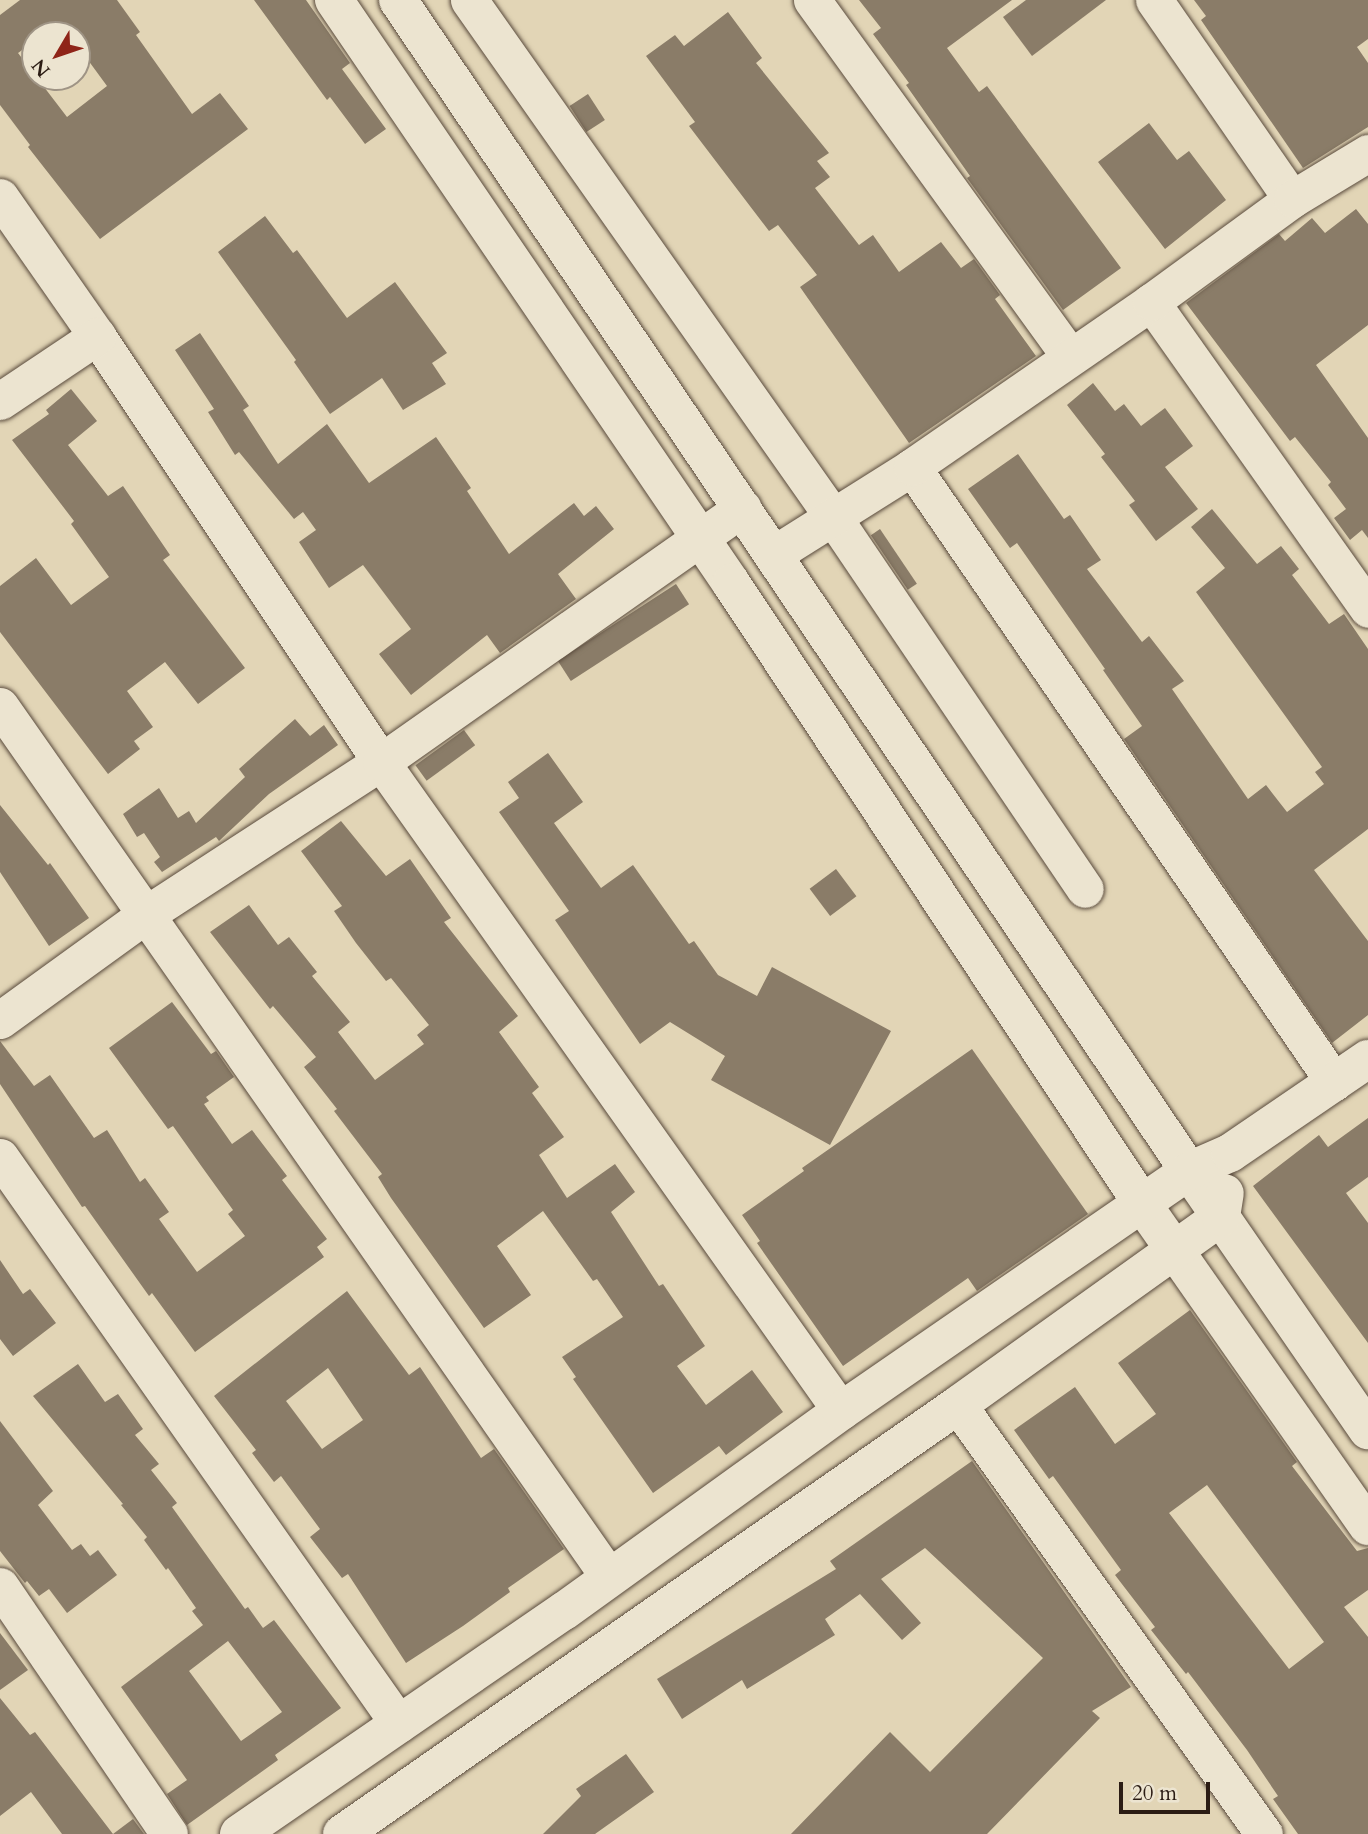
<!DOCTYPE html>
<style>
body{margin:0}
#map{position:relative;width:1368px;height:1834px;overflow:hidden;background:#e2d5b6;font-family:Cardo,serif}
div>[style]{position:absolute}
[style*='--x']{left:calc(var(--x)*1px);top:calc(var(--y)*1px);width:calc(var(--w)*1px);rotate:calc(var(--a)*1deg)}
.building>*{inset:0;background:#8a7c68;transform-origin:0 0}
.roads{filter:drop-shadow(0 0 2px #594a3c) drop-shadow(0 0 2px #594a3c)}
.street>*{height:37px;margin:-18.5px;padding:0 18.5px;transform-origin:18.5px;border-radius:18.5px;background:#ece4d0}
.secondary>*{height:38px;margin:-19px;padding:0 19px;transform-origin:19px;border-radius:19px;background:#ece4d0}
span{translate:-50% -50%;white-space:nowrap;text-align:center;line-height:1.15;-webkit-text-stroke:5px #ece4d0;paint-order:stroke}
.north{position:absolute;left:21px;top:21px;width:70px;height:70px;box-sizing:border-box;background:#ece4d0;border:2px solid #9f9485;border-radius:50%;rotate:231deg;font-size:19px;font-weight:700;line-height:28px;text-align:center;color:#2b1c14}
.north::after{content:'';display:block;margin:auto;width:24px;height:32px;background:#8f2418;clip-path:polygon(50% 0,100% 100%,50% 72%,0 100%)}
.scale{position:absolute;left:1119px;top:1782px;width:91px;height:32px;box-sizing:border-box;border:4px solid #2b1c14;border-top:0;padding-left:9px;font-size:21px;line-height:24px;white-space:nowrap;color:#2b1c14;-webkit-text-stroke:5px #ece4d0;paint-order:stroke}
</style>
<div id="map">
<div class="building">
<div style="clip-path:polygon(evenodd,20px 0,117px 0,140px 32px,136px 35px,192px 114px,220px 93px,248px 129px,100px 239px,28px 147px,30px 145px,0 105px,0 15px,20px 0,58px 24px,66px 34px,77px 35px,77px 45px,107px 86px,67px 117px,18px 53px,35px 41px,35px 35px,43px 35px,58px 24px)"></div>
<div style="clip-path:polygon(254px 0,306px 0,350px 63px,342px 69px,386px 129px,365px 144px,330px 97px,327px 100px)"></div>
<div style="clip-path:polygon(859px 0,1012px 0,947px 48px,979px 92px,987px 86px,1121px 268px,1063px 310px,967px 178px,970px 176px,906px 85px,909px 83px,873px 34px,881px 28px)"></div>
<div style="clip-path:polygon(1026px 0,1106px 0,1032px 56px,1003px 17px)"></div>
<div style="clip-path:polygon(1194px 0,1368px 0,1368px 39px,1357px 47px,1368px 63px,1368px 127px,1303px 168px,1201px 20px,1206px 16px)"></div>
<div style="clip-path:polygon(728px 12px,762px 58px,756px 63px,829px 153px,817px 161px,830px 177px,815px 188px,859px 245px,873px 235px,899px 272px,941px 242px,961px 268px,974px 259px,1000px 295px,995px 299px,1036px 356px,909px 443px,800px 287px,817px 275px,778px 225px,769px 231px,689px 126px,695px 122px,646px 56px,675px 35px,684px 46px)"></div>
<div style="left:588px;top:94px;width:31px;height:22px;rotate:57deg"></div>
<div style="clip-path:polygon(1149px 123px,1177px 160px,1189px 151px,1226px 200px,1165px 249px,1098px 162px)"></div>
<div style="clip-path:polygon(1356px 209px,1368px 224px,1368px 325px,1316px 365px,1368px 438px,1368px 538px,1362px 530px,1350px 540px,1334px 518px,1346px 509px,1328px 485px,1331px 482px,1295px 437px,1290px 441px,1186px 303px,1279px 234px,1285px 241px,1312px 218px,1325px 233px)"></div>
<div style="clip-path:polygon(265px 216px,293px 253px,297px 250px,347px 318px,395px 282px,447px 353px,432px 363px,446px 384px,403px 410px,382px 378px,330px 414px,294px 362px,296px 360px,218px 252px)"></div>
<div style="clip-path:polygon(200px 333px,249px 406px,243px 410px,278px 464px,327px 424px,369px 483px,436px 437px,471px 488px,467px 491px,509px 554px,574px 503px,584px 516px,596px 506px,614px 529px,558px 574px,576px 599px,500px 653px,487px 635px,411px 695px,379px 654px,411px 629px,363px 565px,329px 588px,299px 542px,316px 530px,303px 512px,294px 519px,239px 452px,235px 455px,208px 412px,214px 409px,175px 350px)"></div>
<div style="clip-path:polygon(1093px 383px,1115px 411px,1124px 404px,1141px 426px,1165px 408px,1193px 446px,1165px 467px,1198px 509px,1156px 541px,1129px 505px,1135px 501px,1101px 457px,1105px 454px,1067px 405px)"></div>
<div style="clip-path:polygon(71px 389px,97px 421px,68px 445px,108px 496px,123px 486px,170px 555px,163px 560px,245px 668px,198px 704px,165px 662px,127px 691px,153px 727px,134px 741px,140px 749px,108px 774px,0 632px,0 586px,36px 558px,71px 605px,109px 577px,71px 524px,74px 521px,12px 440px,49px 414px,46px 410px)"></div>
<div style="clip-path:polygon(1018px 454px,1064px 519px,1070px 515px,1101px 560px,1087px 569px,1142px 642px,1149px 636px,1184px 681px,1172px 689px,1248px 799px,1266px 785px,1287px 812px,1324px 784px,1315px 772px,1322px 767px,1196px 592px,1225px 568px,1191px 527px,1212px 509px,1257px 564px,1281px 546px,1299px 569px,1292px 575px,1329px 624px,1344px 614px,1368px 649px,1368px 829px,1314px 870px,1368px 941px,1368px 1015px,1332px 1043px,1124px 739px,1142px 726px,1103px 670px,1105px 669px,1017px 543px,1010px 548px,968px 489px)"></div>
<div style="left:880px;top:529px;width:66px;height:11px;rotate:56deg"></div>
<div style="left:676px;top:584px;width:24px;height:141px;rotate:57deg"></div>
<div style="clip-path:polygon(295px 719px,310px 736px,324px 725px,338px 745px,269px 794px,219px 841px,216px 837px,162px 872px,154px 862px,160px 857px,144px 833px,137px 837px,123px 814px,159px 788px,178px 818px,189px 811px,196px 823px,245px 777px,239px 769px)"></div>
<div style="left:464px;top:730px;width:19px;height:60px;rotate:54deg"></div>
<div style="clip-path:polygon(548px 753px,583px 802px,554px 823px,601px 888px,633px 865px,689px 944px,694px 941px,718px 975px,757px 996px,772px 967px,891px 1031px,830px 1145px,711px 1080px,725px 1056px,670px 1022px,640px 1044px,555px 920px,569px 911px,499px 812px,519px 798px,508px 782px)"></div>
<div style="clip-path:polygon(0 805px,48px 865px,50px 863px,89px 918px,49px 946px,0 872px)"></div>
<div style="clip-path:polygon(341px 821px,386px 876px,410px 859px,451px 918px,444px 922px,518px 1016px,499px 1032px,539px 1087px,532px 1093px,564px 1137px,539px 1155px,567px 1198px,615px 1164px,635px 1192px,611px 1212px,659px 1286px,663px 1284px,705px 1346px,677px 1366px,706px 1405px,752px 1370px,783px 1412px,726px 1455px,719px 1446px,653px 1493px,573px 1379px,576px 1377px,562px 1357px,623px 1317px,597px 1279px,593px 1281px,543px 1211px,497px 1246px,531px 1295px,484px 1328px,391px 1198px,378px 1177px,382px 1174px,334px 1111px,337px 1109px,304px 1067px,316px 1057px,273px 1006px,270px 1009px,210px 932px,249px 905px,278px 945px,289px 937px,317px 972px,312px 976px,350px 1022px,338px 1032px,375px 1080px,424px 1044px,417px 1035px,429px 1025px,391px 978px,386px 981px,356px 943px,334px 911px,342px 906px,301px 851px)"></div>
<div style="left:836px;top:869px;width:34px;height:33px;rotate:53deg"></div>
<div style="clip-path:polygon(172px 1002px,211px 1054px,216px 1051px,234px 1077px,206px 1097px,209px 1101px,204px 1104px,232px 1144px,252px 1130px,287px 1176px,282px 1180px,327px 1239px,317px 1247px,324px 1257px,195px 1352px,152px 1293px,149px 1296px,85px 1206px,82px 1207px,0 1084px,0 1041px,34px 1086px,50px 1075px,94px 1138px,107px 1130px,140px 1182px,145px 1178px,169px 1212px,159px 1219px,197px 1272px,245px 1236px,228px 1214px,233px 1210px,202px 1167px,173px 1126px,168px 1129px,109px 1048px)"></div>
<div style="clip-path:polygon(972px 1049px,1088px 1214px,977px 1291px,968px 1278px,843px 1366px,757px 1243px,760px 1241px,742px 1215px,804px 1171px,802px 1168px)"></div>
<div style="clip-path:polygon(1368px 1118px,1368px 1177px,1346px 1193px,1368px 1223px,1368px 1343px,1253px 1186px,1319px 1135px,1328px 1147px)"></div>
<div style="clip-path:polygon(0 1260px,23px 1294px,30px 1289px,56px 1323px,13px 1356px,0 1339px)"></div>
<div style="clip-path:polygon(evenodd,347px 1291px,409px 1375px,420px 1367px,481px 1458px,494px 1449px,564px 1549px,508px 1588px,510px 1592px,463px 1626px,406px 1663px,348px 1574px,342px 1578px,310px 1537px,320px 1529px,281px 1476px,274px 1482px,252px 1453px,256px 1450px,214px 1396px,347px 1291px,328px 1368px,363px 1420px,322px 1449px,286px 1401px,328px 1368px)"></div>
<div style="clip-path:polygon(evenodd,1190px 1310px,1297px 1462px,1292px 1466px,1357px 1551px,1368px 1548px,1368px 1590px,1344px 1607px,1368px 1637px,1368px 1834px,1298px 1834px,1273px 1799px,1278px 1796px,1247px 1750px,1188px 1672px,1186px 1674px,1151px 1630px,1155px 1627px,1115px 1575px,1121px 1570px,1053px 1476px,1049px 1479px,1014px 1430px,1075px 1387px,1115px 1444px,1156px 1414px,1118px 1363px,1190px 1310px,1207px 1485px,1324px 1642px,1289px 1669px,1169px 1513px,1207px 1485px)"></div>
<div style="clip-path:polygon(evenodd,78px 1364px,105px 1402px,118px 1394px,143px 1429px,135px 1435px,159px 1464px,151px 1470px,177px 1503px,172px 1507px,245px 1609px,248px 1607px,263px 1628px,274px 1620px,341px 1708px,275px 1755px,278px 1760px,187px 1825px,167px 1794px,187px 1780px,121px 1687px,203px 1625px,192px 1611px,196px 1608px,168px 1568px,166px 1570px,144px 1540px,147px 1537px,121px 1505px,123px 1504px,33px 1396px,78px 1364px,228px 1641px,282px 1712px,241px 1741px,189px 1671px,228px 1641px)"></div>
<div style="clip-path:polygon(0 1421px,53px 1491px,38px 1505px,72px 1550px,81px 1544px,90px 1556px,98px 1550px,117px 1575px,67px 1613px,49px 1589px,39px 1596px,27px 1581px,25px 1583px,0 1551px)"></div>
<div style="clip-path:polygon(972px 1461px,1131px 1687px,1092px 1711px,1100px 1718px,987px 1834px,791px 1834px,890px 1732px,930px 1772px,1043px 1658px,925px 1548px,881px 1579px,921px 1623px,902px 1640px,860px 1594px,825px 1619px,835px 1635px,747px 1689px,742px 1680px,682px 1719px,657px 1679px,836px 1569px,830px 1561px)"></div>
<div style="clip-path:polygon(0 1633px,28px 1670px,0 1690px)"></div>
<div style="clip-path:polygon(0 1698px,30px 1735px,35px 1732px,113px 1834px,133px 1819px,144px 1834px,62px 1834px,31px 1792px,0 1816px)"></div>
<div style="clip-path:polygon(626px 1754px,654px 1792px,595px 1834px,543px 1834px,581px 1796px,576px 1789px)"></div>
</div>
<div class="roads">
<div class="street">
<div style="--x:469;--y:0;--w:632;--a:54.85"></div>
<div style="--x:833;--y:517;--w:449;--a:55.9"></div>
<div style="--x:812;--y:0;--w:440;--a:54.1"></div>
<div style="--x:1154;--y:0;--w:242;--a:55.3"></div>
<div style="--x:0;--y:197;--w:169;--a:55.1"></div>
<div style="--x:97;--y:336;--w:512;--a:56.31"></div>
<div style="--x:381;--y:762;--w:795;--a:54.67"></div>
<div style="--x:1151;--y:302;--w:376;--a:54.7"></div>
<div style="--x:0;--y:401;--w:117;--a:-33.8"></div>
<div style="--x:912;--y:467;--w:746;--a:55.54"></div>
<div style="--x:774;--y:554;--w:163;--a:-32.2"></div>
<div style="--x:912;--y:467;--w:290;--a:-34.6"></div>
<div style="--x:1151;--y:302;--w:175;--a:-36.1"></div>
<div style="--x:1292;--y:199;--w:89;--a:-31.2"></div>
<div style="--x:0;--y:706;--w:1063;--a:55.04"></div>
<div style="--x:0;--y:1020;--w:179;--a:-35.9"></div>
<div style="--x:145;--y:915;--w:281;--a:-33"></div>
<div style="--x:381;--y:762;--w:442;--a:-35.1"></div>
<div style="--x:0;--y:1157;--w:693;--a:54.87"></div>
<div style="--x:958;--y:1405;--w:527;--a:54.5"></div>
<div style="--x:0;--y:1586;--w:300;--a:55.7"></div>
</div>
<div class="secondary">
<div style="--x:334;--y:0;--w:705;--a:55.75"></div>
<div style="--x:731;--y:583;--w:746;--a:56.48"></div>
<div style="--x:1143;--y:1205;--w:392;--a:55"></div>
<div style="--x:398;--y:0;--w:1413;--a:55.96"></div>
<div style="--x:1189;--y:1171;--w:315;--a:55.4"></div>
<div style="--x:239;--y:1834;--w:394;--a:-34.5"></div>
<div style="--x:564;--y:1611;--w:342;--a:-35.8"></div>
<div style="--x:841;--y:1411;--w:423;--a:-34.6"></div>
<div style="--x:1189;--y:1171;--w:45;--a:-23.7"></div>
<div style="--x:1230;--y:1153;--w:167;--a:-34.3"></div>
<div style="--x:342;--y:1834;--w:751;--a:-34.85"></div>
<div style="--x:958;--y:1405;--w:323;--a:-35.6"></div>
<div style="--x:1221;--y:1217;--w:24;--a:-81"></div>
</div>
</div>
<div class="north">N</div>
<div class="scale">20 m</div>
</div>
